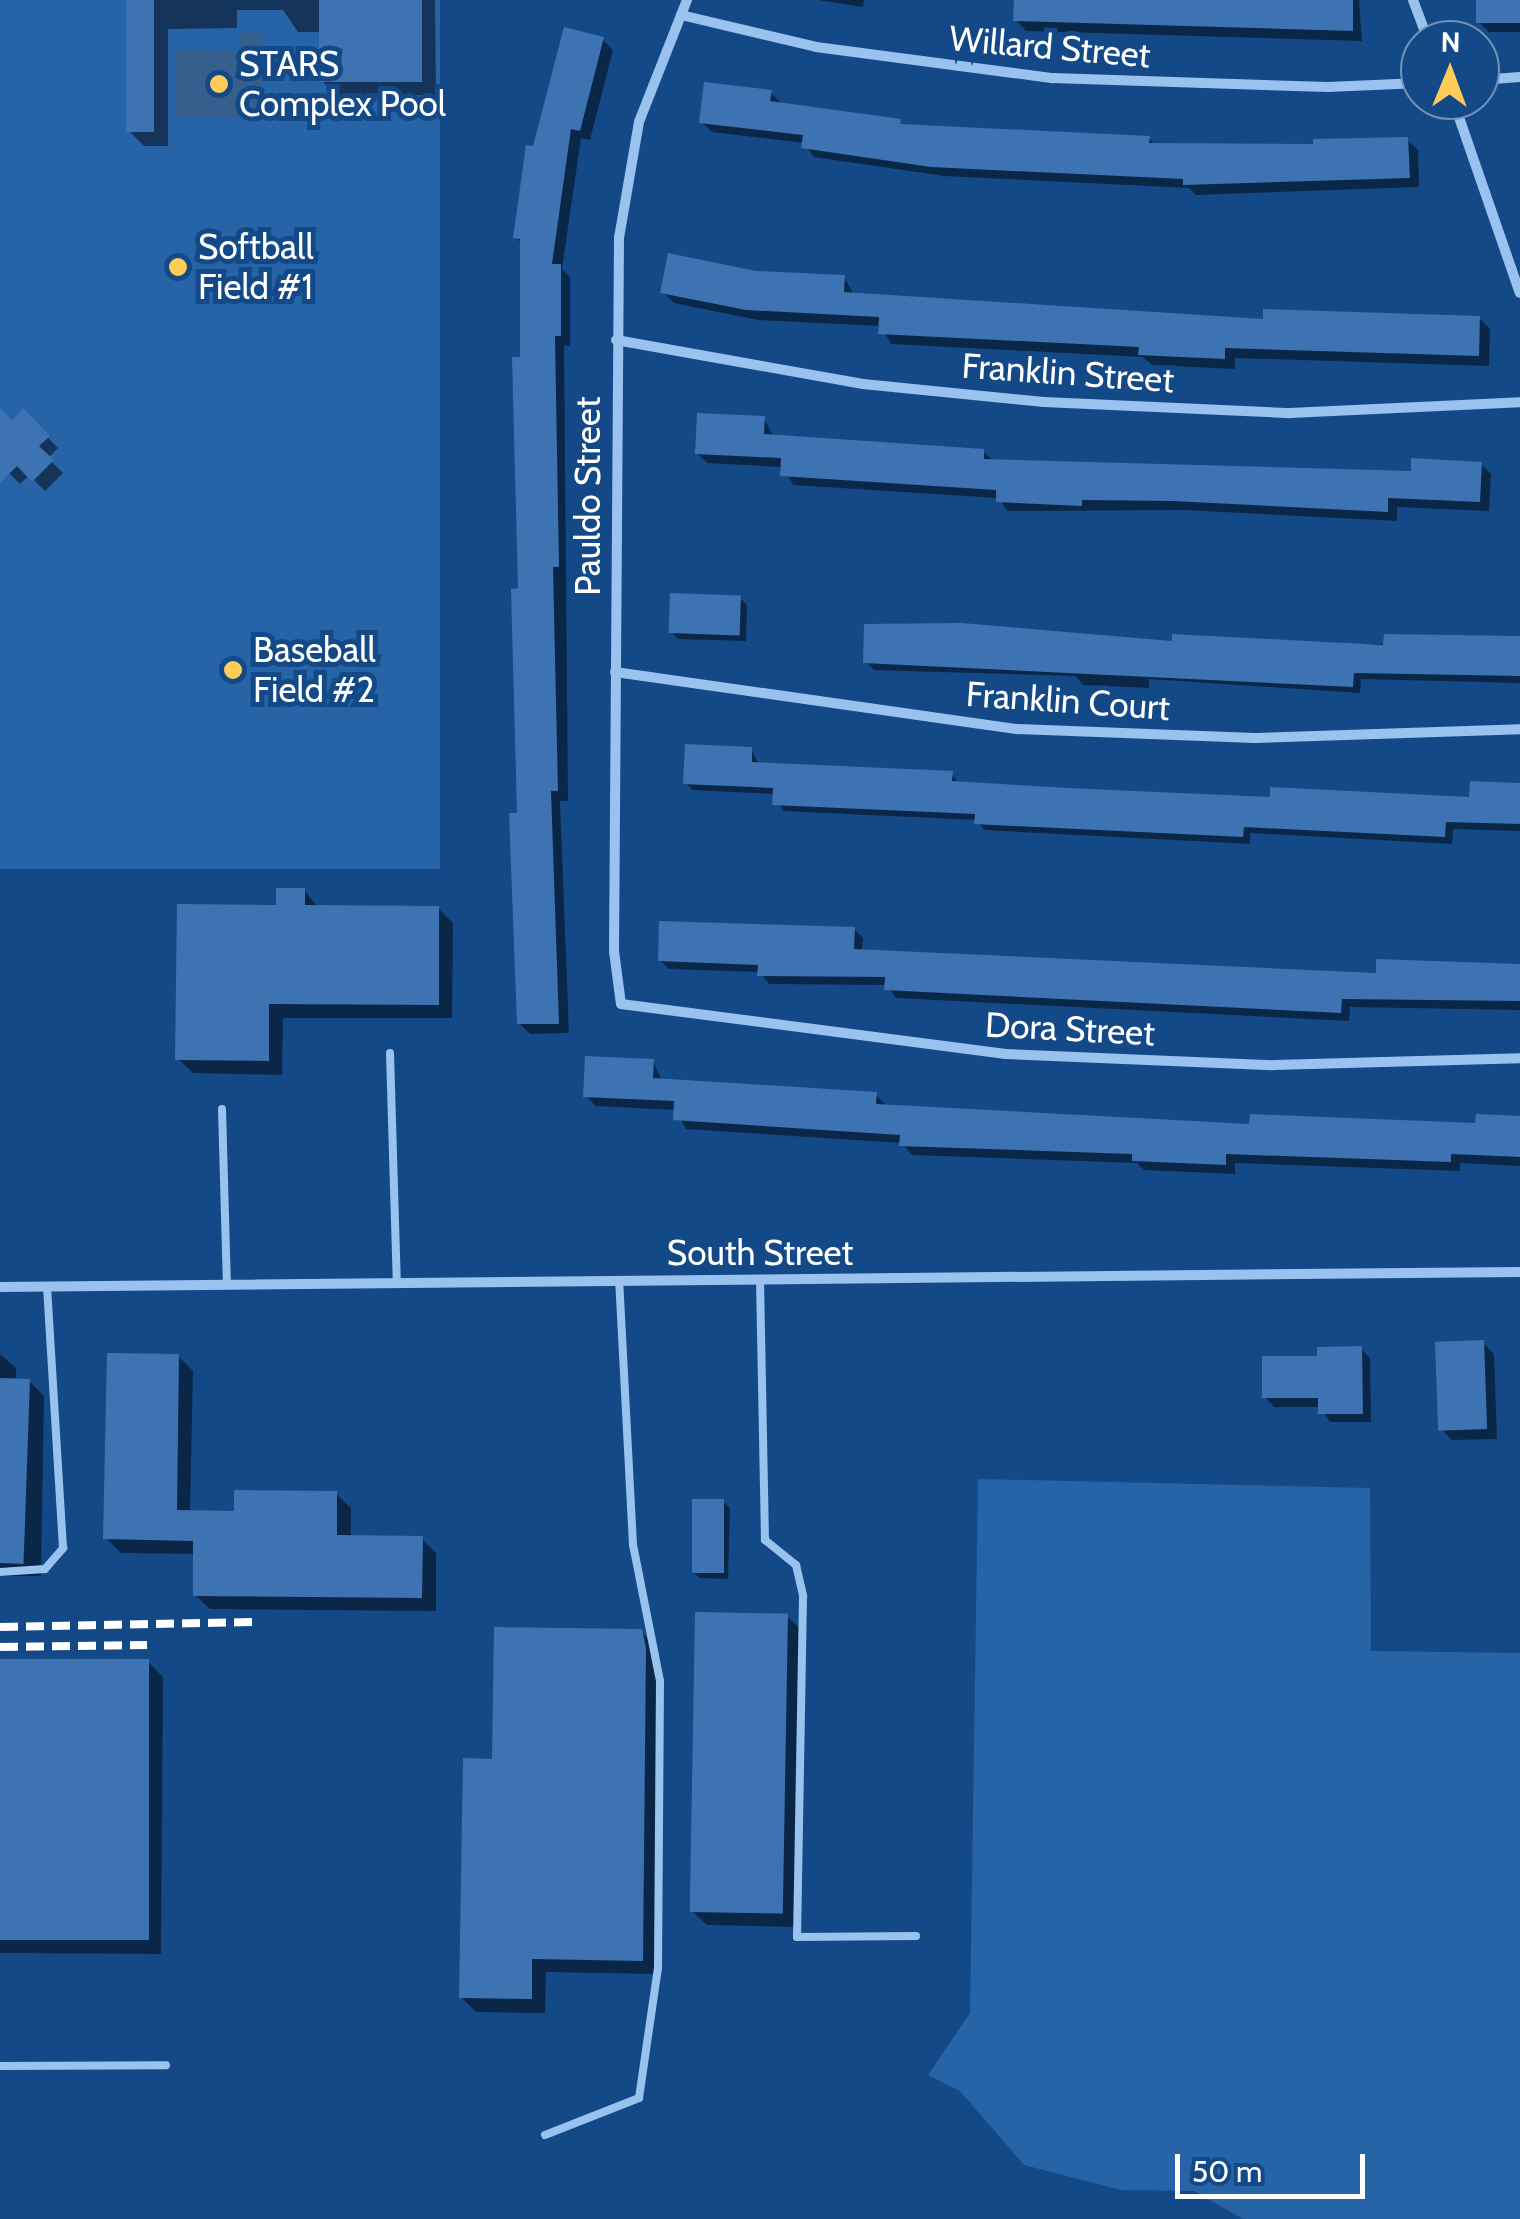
<!DOCTYPE html>
<style>
body{margin:0}
#map{position:relative;width:1520px;height:2219px;overflow:hidden;background:#144988;font-family:Cabin,sans-serif}
div>[style]{position:absolute}
[style*='--x']{left:calc(var(--x)*1px);top:calc(var(--y)*1px);width:calc(var(--w)*1px);rotate:calc(var(--a)*1deg)}
.green>*{inset:0;background:#2663a7;transform-origin:0 0}
.water>*{inset:0;background:#375f8e}
.shadow>*{inset:0;background:#0007}
.building>*{inset:0;background:#3d73b2;transform-origin:0 0}
.lane>*{height:8px;margin:-4px;padding:0 4px;transform-origin:4px;border-radius:4px;background:#9ac2ef}
.street>*{height:10px;margin:-5px;padding:0 5px;transform-origin:5px;border-radius:5px;background:#9ac2ef}
.rail>*{height:8px;margin-top:-4px;transform-origin:0;background:repeating-linear-gradient(90deg,#fff 0 18px,transparent 0 26px)}
.dots>*{width:28px;height:28px;translate:-50% -50%;box-sizing:border-box;border:5px solid #144988;border-radius:50%}
span{translate:-50% -50%;white-space:nowrap;text-align:center;line-height:1.15;-webkit-text-stroke:10px #144988;paint-order:stroke}
.street-label{font-size:35px;color:#fff}
.poi-label{font-size:35px;color:#fff}
.left{translate:0 -50%;text-align:left}
.north{position:absolute;left:1400px;top:20px;width:100px;height:100px;box-sizing:border-box;background:#144988;border:2px solid #7292b8;border-radius:50%;rotate:1deg;font-size:28px;font-weight:700;line-height:40px;text-align:center;color:#fff}
.north::after{content:'';display:block;margin:auto;width:35px;height:45px;background:#ffcc58;clip-path:polygon(50% 0,100% 100%,50% 72%,0 100%)}
.scale{position:absolute;left:1175px;top:2154px;width:190px;height:45px;box-sizing:border-box;border:5px solid #fff;border-top:0;padding-left:12px;font-size:30px;line-height:35px;white-space:nowrap;color:#fff;-webkit-text-stroke:8px #144988;paint-order:stroke}
</style>
<div id="map">
<div class="green">
<div style="left:0;top:0;width:440px;height:869px"></div>
<div style="clip-path:polygon(978px 1479px,1370px 1488px,1371px 1651px,1520px 1653px,1520px 2219px,1243px 2219px,1194px 2191px,1121px 2190px,1024px 2165px,960px 2091px,928px 2075px,970px 2013px)"></div>
</div>
<div class="water">
<div style="clip-path:polygon(240px 32px,263px 33px,262px 117px,175px 117px,175px 50px,239px 51px)"></div>
</div>
<div class="shadow">
<div style="clip-path:polygon(128px 0,435px 0,436px 95px,336px 95px,322px 81px,321px 32px,298px 32px,283px 10px,237px 10px,237px 28px,168px 29px,168px 146px,144px 146px,129px 131px)"></div>
<div style="clip-path:polygon(818px 0,864px 0,863px 7px)"></div>
<div style="clip-path:polygon(1017px 0,1359px 0,1362px 41px,1026px 31px,1016px 20px)"></div>
<div style="clip-path:polygon(1479px 0,1520px 0,1520px 32px,1489px 32px,1479px 22px)"></div>
<div style="clip-path:polygon(602px 39px,613px 50px,590px 140px,581px 138px,562px 269px,570px 277px,570px 346px,564px 345px,568px 801px,560px 801px,569px 1033px,530px 1034px,519px 1023px,522px 244px,516px 237px,535px 149px)"></div>
<div style="clip-path:polygon(771px 93px,781px 103px,906px 127px,1148px 138px,1156px 145px,1315px 147px,1407px 140px,1418px 150px,1419px 187px,1196px 195px,1189px 188px,944px 176px,814px 157px,804px 143px,712px 132px,702px 122px)"></div>
<div style="clip-path:polygon(755px 273px,844px 277px,854px 295px,1265px 322px,1479px 318px,1490px 329px,1489px 366px,1235px 358px,1235px 369px,1152px 365px,1143px 357px,891px 344px,881px 326px,758px 320px,674px 303px,663px 292px)"></div>
<div style="clip-path:polygon(0 411px,12px 423px,23px 412px,58px 448px,48px 458px,63px 473px,45px 491px,29px 475px,20px 484px,0 464px)"></div>
<div style="clip-path:polygon(764px 419px,774px 437px,983px 451px,994px 462px,1413px 474px,1481px 464px,1491px 474px,1489px 511px,1397px 507px,1397px 521px,1184px 510px,1008px 511px,998px 498px,793px 485px,783px 467px,707px 463px,697px 453px)"></div>
<div style="clip-path:polygon(740px 598px,747px 605px,746px 641px,678px 639px,671px 632px)"></div>
<div style="clip-path:polygon(1520px 639px,1520px 683px,1361px 679px,1360px 693px,1149px 679px,1149px 688px,1084px 685px,1075px 676px,874px 670px,866px 662px)"></div>
<div style="clip-path:polygon(751px 749px,759px 765px,952px 774px,959px 784px,1272px 799px,1472px 800px,1520px 785px,1520px 831px,1453px 829px,1452px 844px,1250px 833px,1250px 844px,984px 830px,977px 820px,783px 811px,775px 794px,693px 790px,685px 783px)"></div>
<div style="clip-path:polygon(304px 890px,318px 907px,438px 908px,453px 923px,452px 1018px,283px 1018px,282px 1075px,193px 1073px,178px 1059px,278px 908px)"></div>
<div style="clip-path:polygon(854px 929px,863px 938px,862px 952px,1378px 975px,1520px 964px,1520px 1010px,1350px 1007px,1349px 1021px,896px 998px,887px 985px,769px 984px,760px 972px,669px 969px,660px 960px)"></div>
<div style="clip-path:polygon(653px 1061px,662px 1081px,876px 1095px,886px 1105px,1252px 1127px,1477px 1125px,1520px 1118px,1520px 1166px,1460px 1163px,1460px 1171px,1235px 1163px,1235px 1174px,1144px 1170px,1137px 1163px,912px 1155px,902px 1143px,686px 1129px,676px 1110px,596px 1106px,586px 1096px)"></div>
<div style="clip-path:polygon(1483px 1343px,1494px 1354px,1497px 1439px,1452px 1440px,1441px 1429px)"></div>
<div style="clip-path:polygon(1361px 1349px,1370px 1358px,1371px 1422px,1330px 1422px,1320px 1407px,1274px 1407px,1265px 1397px,1320px 1359px)"></div>
<div style="clip-path:polygon(0 1354px,16px 1368px,16px 1381px,29px 1381px,44px 1396px,41px 1576px,0 1576px)"></div>
<div style="clip-path:polygon(178px 1356px,193px 1371px,190px 1513px,237px 1513px,336px 1494px,351px 1508px,351px 1538px,422px 1539px,436px 1553px,436px 1611px,210px 1609px,195px 1595px,196px 1554px,121px 1553px,106px 1538px)"></div>
<div style="clip-path:polygon(723px 1502px,730px 1508px,728px 1579px,700px 1578px,693px 1572px)"></div>
<div style="clip-path:polygon(787px 1616px,801px 1630px,797px 1927px,707px 1925px,692px 1911px)"></div>
<div style="clip-path:polygon(641px 1632px,656px 1647px,659px 1664px,656px 1974px,546px 1972px,545px 2013px,476px 2012px,461px 1997px)"></div>
<div style="clip-path:polygon(0 1661px,148px 1662px,163px 1677px,161px 1954px,0 1953px)"></div>
</div>
<div class="building">
<div style="left:126px;top:0;width:28px;height:132px"></div>
<div style="left:319px;top:0;width:103px;height:82px"></div>
<div style="clip-path:polygon(1014px 0,1353px 0,1353px 31px,1013px 21px)"></div>
<div style="left:1476px;top:0;width:44px;height:23px"></div>
<div style="clip-path:polygon(564px 27px,604px 37px,580px 131px,571px 129px,552px 264px,561px 264px,561px 336px,555px 336px,559px 567px,553px 567px,558px 791px,551px 791px,559px 1024px,517px 1024px,509px 813px,517px 813px,511px 589px,518px 588px,512px 357px,520px 357px,520px 239px,513px 238px,526px 145px,533px 146px)"></div>
<div style="clip-path:polygon(704px 82px,772px 90px,770px 101px,901px 119px,900px 124px,1150px 136px,1149px 143px,1313px 144px,1313px 139px,1408px 137px,1410px 178px,1183px 185px,1183px 179px,931px 167px,801px 148px,803px 135px,699px 123px)"></div>
<div style="clip-path:polygon(668px 253px,756px 271px,845px 275px,844px 292px,1263px 319px,1263px 309px,1480px 316px,1479px 356px,1225px 348px,1225px 359px,1138px 355px,1139px 347px,878px 334px,879px 317px,746px 310px,660px 293px)"></div>
<div style="clip-path:polygon(0 408px,12px 420px,23px 408px,50px 436px,39px 446px,54px 460px,32px 482px,17px 466px,0 483px)"></div>
<div style="clip-path:polygon(697px 413px,765px 416px,764px 434px,984px 449px,984px 459px,1411px 471px,1411px 458px,1482px 462px,1480px 502px,1388px 498px,1388px 512px,1173px 501px,1082px 500px,1082px 506px,996px 502px,996px 490px,780px 476px,781px 458px,695px 454px)"></div>
<div style="left:670px;top:593px;width:71px;height:40px;rotate:2deg"></div>
<div style="clip-path:polygon(962px 623px,1172px 641px,1172px 634px,1383px 645px,1384px 634px,1520px 636px,1520px 676px,1354px 673px,1353px 687px,863px 663px,864px 624px)"></div>
<div style="clip-path:polygon(685px 744px,752px 747px,752px 762px,953px 771px,952px 781px,1067px 788px,1270px 797px,1270px 787px,1469px 797px,1470px 781px,1520px 783px,1520px 824px,1446px 822px,1445px 837px,1244px 827px,1243px 837px,974px 824px,975px 814px,772px 805px,773px 788px,683px 784px)"></div>
<div style="clip-path:polygon(276px 888px,305px 888px,305px 905px,439px 906px,439px 1005px,269px 1004px,269px 1061px,175px 1060px,177px 904px,276px 905px)"></div>
<div style="clip-path:polygon(659px 921px,855px 927px,854px 949px,1376px 973px,1376px 959px,1520px 964px,1520px 1001px,1342px 999px,1341px 1013px,884px 990px,885px 977px,757px 976px,758px 965px,658px 961px)"></div>
<div style="clip-path:polygon(585px 1056px,654px 1059px,653px 1078px,877px 1092px,876px 1104px,1249px 1124px,1250px 1114px,1475px 1123px,1476px 1114px,1520px 1116px,1520px 1157px,1451px 1154px,1451px 1162px,1226px 1154px,1226px 1165px,1132px 1161px,1132px 1154px,899px 1146px,900px 1135px,673px 1120px,674px 1101px,583px 1097px)"></div>
<div style="left:1484px;top:1340px;width:89px;height:49px;rotate:88deg"></div>
<div style="clip-path:polygon(1362px 1346px,1363px 1414px,1318px 1414px,1318px 1398px,1262px 1398px,1262px 1356px,1317px 1356px,1317px 1347px)"></div>
<div style="clip-path:polygon(107px 1353px,179px 1354px,177px 1510px,234px 1511px,234px 1490px,337px 1491px,337px 1535px,423px 1536px,422px 1598px,193px 1596px,193px 1541px,103px 1539px)"></div>
<div style="left:0;top:1378px;width:30px;height:185px;rotate:2deg"></div>
<div style="left:692px;top:1499px;width:32px;height:74px"></div>
<div style="left:695px;top:1612px;width:93px;height:300px;rotate:1deg"></div>
<div style="clip-path:polygon(494px 1627px,642px 1629px,646px 1648px,643px 1961px,532px 1959px,532px 1999px,459px 1998px,463px 1758px,492px 1759px)"></div>
<div style="left:0;top:1659px;width:149px;height:281px"></div>
</div>
<div class="lane">
<div style="--x:390;--y:1053;--w:230;--a:88.3"></div>
<div style="--x:222;--y:1109;--w:175;--a:88.4"></div>
<div style="--x:760;--y:1280;--w:260;--a:88.9"></div>
<div style="--x:765;--y:1540;--w:40;--a:39"></div>
<div style="--x:796;--y:1565;--w:32;--a:77"></div>
<div style="--x:803;--y:1596;--w:341;--a:91"></div>
<div style="--x:797;--y:1937;--w:119;--a:-0.5"></div>
<div style="--x:0;--y:1572;--w:45;--a:-3.8"></div>
<div style="--x:45;--y:1569;--w:28;--a:-49"></div>
<div style="--x:63;--y:1548;--w:261;--a:-93.5"></div>
<div style="--x:0;--y:2066;--w:166;--a:-0.3"></div>
<div style="--x:545;--y:2135;--w:101;--a:-21.5"></div>
<div style="--x:639;--y:2098;--w:131;--a:-81.7"></div>
<div style="--x:658;--y:1968;--w:287;--a:-89.6"></div>
<div style="--x:660;--y:1681;--w:139;--a:-101.2"></div>
<div style="--x:633;--y:1545;--w:264;--a:-93"></div>
</div>
<div class="street">
<div style="--x:687;--y:0;--w:131;--a:111.5"></div>
<div style="--x:639;--y:122;--w:118;--a:99.8"></div>
<div style="--x:619;--y:238;--w:713;--a:90.4"></div>
<div style="--x:614;--y:951;--w:53;--a:82.5"></div>
<div style="--x:621;--y:1004;--w:388;--a:7.4"></div>
<div style="--x:1006;--y:1054;--w:268;--a:2.4"></div>
<div style="--x:1274;--y:1065;--w:246;--a:-1.6"></div>
<div style="--x:1413;--y:0;--w:43;--a:69.4"></div>
<div style="--x:681;--y:15;--w:139;--a:13.3"></div>
<div style="--x:816;--y:47;--w:239;--a:7.5"></div>
<div style="--x:1053;--y:78;--w:275;--a:1.9"></div>
<div style="--x:1328;--y:87;--w:92;--a:-2.5"></div>
<div style="--x:1480;--y:80;--w:40;--a:-4.3"></div>
<div style="--x:1453;--y:100;--w:204;--a:70.9"></div>
<div style="--x:616;--y:340;--w:251;--a:10.1"></div>
<div style="--x:863;--y:384;--w:182;--a:5.7"></div>
<div style="--x:1044;--y:402;--w:246;--a:2.6"></div>
<div style="--x:1290;--y:413;--w:230;--a:-2.7"></div>
<div style="--x:615;--y:672;--w:407;--a:8.1"></div>
<div style="--x:1018;--y:729;--w:237;--a:2.2"></div>
<div style="--x:1255;--y:738;--w:265;--a:-1.9"></div>
<div style="--x:0;--y:1287;--w:1520;--a:-0.57"></div>
</div>
<div class="rail">
<div style="--x:0;--y:1627;--w:254;--a:-1.1"></div>
<div style="--x:0;--y:1647;--w:147;--a:-0.8"></div>
</div>
<div class="dots">
<div style="left:219px;top:84px;background:#ffcc58"></div>
<div style="left:178px;top:267px;background:#ffcc58"></div>
<div style="left:233px;top:670px;background:#ffcc58"></div>
</div>
<div class="street-label">
<span style="left:1050px;top:47px;rotate:5deg">Willard Street</span>
<span style="left:1068px;top:373px;rotate:4deg">Franklin Street</span>
<span style="left:588px;top:496px;rotate:-90deg">Pauldo Street</span>
<span style="left:1068px;top:701px;rotate:4deg">Franklin Court</span>
<span style="left:1070px;top:1029px;rotate:3deg">Dora Street</span>
<span style="left:760px;top:1253px">South Street</span>
</div>
<div class="poi-label">
<span class="left" style="left:239px;top:84px">STARS<br>Complex Pool</span>
<span class="left" style="left:198px;top:267px">Softball<br>Field #1</span>
<span class="left" style="left:253px;top:670px">Baseball<br>Field #2</span>
</div>
<div class="north">N</div>
<div class="scale">50 m</div>
</div>
